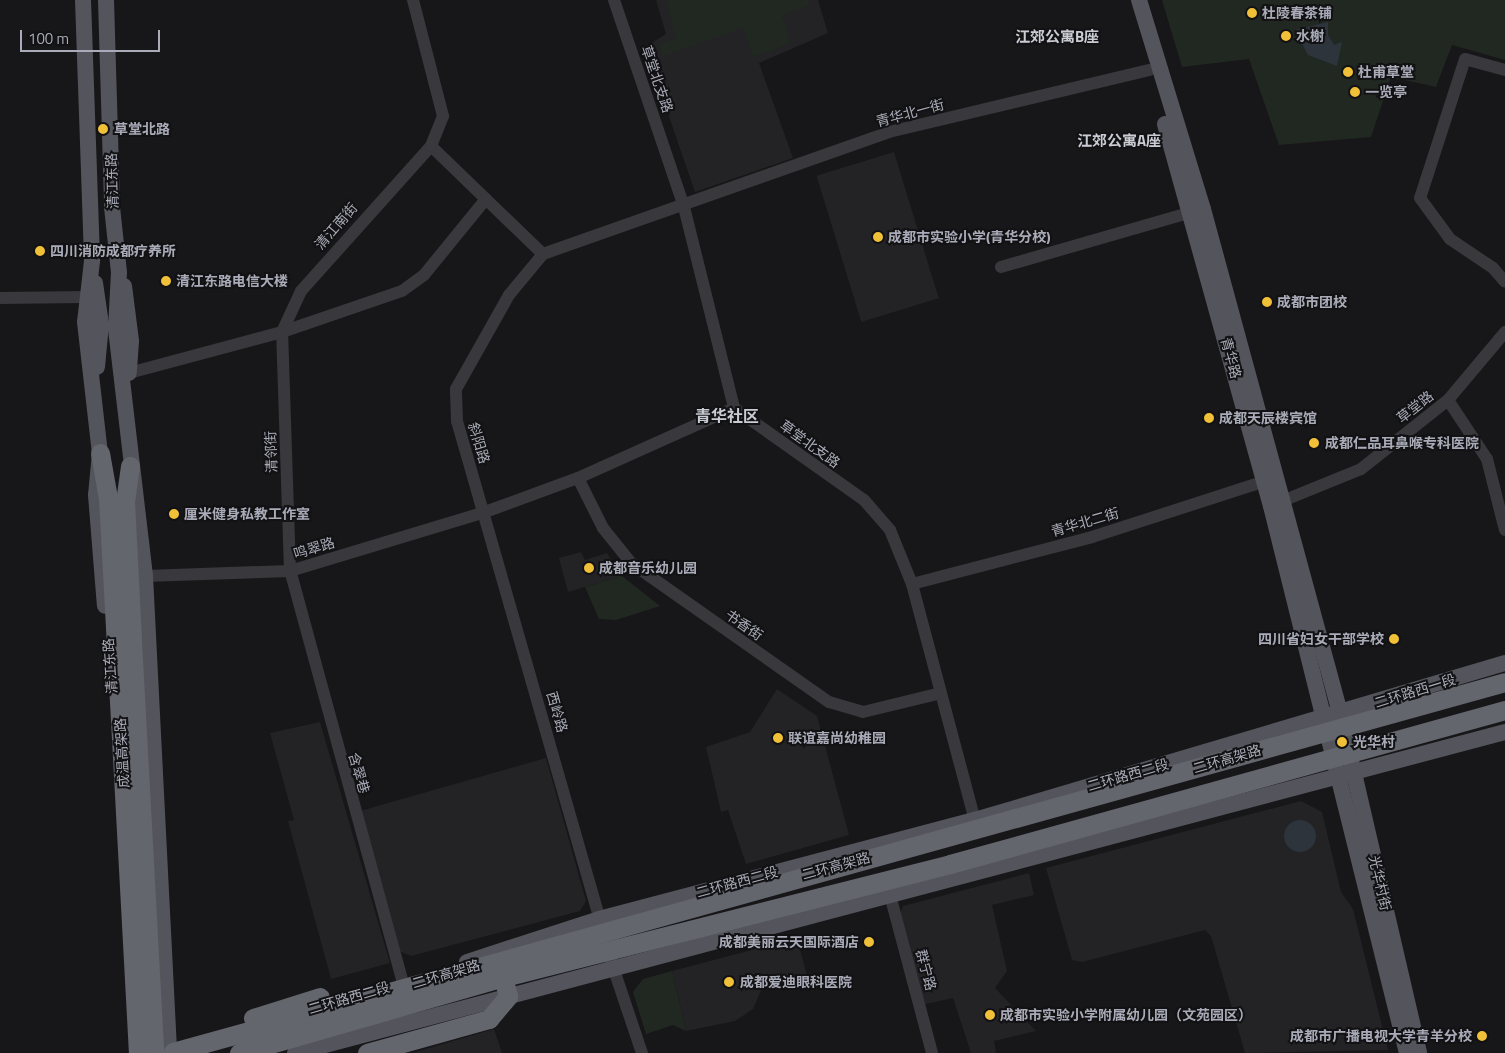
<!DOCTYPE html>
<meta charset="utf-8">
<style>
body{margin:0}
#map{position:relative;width:1505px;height:1053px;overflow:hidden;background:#171618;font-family:"Titillium Web","Noto Sans SC",sans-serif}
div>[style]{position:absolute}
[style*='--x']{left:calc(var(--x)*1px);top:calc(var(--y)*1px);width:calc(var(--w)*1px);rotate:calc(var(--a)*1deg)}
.built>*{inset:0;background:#232225;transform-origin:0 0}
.green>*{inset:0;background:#212822}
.water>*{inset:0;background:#2d343c}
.round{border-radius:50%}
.minor>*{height:12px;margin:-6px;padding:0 6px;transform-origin:6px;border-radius:6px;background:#38383d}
.major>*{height:16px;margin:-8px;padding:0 8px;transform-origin:8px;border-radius:8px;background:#54555c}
.highway>*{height:19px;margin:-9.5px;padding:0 9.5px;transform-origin:9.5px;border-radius:9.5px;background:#64666e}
.highway-bridge>*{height:19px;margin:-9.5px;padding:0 9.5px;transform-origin:9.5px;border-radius:9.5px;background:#64666e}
.dots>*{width:14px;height:14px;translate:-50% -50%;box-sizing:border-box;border:2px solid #121113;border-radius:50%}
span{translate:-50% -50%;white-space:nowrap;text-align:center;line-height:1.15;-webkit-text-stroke:4px #121113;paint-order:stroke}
.poi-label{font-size:14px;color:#a9acb8;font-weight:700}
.left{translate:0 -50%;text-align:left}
.right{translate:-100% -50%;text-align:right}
.street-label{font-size:14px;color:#a9acb8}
.neighbourhood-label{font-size:15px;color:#caccd4;font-weight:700}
.quarter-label{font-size:16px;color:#caccd4;font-weight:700}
.scale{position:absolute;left:20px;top:30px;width:140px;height:22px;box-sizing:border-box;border:2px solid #a9acb8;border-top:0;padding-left:6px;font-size:15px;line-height:18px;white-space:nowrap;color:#a9acb8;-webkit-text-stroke:4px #121113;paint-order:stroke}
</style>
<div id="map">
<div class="built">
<div style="clip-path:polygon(656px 0,818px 0,828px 33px,759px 63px,793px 158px,695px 192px,645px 47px,666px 34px)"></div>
<div style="left:894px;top:152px;width:153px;height:81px;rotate:73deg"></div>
<div style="clip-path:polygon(581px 552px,585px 560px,607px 553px,622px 576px,568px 592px,559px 558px)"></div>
<div style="clip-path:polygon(777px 689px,817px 716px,849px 835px,746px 864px,728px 810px,721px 812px,706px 747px,750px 732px)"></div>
<div style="clip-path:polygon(320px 722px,390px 963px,331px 979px,288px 821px,294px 820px,270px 733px)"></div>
<div style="clip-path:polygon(546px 758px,586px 901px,580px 911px,411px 956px,399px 951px,360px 811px)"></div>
<div style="clip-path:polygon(1301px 801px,1322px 812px,1341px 892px,1353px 909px,1388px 1050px,1245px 1053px,1211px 936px,1205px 930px,1082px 962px,1072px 960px,1046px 868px)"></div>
<div style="clip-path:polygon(1029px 873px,1034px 895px,992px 905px,1007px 971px,995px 988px,1036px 1031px,994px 1041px,996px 1053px,971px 1053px,953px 998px,922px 1005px,900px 914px,903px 906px)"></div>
<div style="clip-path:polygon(797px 938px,807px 976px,762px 988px,753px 1009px,735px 1021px,686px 1031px,672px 971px)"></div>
<div style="clip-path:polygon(494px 1029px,502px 1053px,412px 1053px)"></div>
</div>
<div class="green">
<div style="clip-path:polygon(666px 0,808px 0,810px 5px,782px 15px,790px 43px,753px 57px,743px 28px,663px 56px,659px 44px,676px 38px)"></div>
<div style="clip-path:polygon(1162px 0,1505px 0,1505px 60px,1452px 45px,1436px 87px,1391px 77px,1371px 137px,1279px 145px,1249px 59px,1182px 67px)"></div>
<div style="clip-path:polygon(622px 576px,660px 606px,616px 620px,599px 619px,585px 587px)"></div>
<div style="clip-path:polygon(672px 971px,686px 1031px,673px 1025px,646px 1034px,633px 992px,643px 979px)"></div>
</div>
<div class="water">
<div style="clip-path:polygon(1328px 22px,1328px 35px,1334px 45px,1342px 42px,1337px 66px,1308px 55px,1295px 30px)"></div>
<div class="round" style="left:1284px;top:820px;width:32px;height:32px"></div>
</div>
<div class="minor">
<div style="--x:614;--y:0;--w:219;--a:71.3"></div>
<div style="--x:684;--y:207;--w:207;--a:76"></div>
<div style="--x:734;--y:408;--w:159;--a:35.3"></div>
<div style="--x:864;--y:500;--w:40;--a:49"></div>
<div style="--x:890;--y:530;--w:58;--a:67.8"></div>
<div style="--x:912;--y:584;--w:244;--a:75.1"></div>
<div style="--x:1505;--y:70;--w:41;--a:-164.6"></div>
<div style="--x:1465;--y:59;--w:146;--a:107.9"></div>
<div style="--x:1420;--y:198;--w:51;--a:53.8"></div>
<div style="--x:1450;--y:239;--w:52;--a:34"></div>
<div style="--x:1493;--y:268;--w:18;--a:49"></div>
<div style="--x:431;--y:146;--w:156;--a:44"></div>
<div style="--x:1001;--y:267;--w:205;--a:-16.1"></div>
<div style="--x:0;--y:298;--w:87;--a:-0.7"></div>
<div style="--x:129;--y:373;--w:158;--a:-15"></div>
<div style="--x:282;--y:332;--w:45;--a:-65.1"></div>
<div style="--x:301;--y:291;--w:195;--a:-48.1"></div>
<div style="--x:431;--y:146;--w:32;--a:-68"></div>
<div style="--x:443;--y:116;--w:120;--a:-104.5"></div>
<div style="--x:1448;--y:400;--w:71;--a:56.5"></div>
<div style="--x:1487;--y:459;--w:73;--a:75.8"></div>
<div style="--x:578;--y:478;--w:56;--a:63.4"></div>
<div style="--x:603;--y:528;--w:45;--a:51.3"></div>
<div style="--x:631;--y:563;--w:242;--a:35.1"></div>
<div style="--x:829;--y:702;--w:35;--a:16"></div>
<div style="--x:863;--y:712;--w:80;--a:-13.7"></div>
<div style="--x:1275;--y:504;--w:93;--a:-22.1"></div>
<div style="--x:1361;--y:469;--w:111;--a:-38.4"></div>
<div style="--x:1448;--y:400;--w:89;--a:-50"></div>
<div style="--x:145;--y:576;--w:145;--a:-2"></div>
<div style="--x:290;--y:571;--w:204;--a:-16.8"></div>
<div style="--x:485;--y:512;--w:99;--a:-20.1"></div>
<div style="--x:578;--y:478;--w:171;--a:-24.2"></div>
<div style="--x:912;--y:584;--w:186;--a:-14.6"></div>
<div style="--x:1092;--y:537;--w:182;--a:-17.9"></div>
<div style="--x:890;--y:895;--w:163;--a:75.1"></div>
<div style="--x:602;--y:927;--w:526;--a:-105.99"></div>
<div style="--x:457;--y:421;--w:32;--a:-92"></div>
<div style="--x:456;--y:389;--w:108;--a:-60.6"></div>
<div style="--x:509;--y:295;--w:53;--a:-50.3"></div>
<div style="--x:543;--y:254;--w:367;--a:-19.4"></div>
<div style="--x:889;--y:132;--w:268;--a:-13.4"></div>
<div style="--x:611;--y:961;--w:97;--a:71.4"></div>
<div style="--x:403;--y:983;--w:427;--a:-105.3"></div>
<div style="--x:290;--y:571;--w:239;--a:-91.9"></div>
<div style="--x:282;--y:332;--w:127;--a:-18.9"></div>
<div style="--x:402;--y:291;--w:27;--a:-36"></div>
<div style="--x:424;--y:275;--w:98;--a:-50.8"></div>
</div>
<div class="major">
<div style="--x:83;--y:0;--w:261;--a:88"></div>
<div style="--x:92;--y:261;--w:61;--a:96.5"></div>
<div style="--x:85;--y:322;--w:132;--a:83.5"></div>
<div style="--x:100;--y:453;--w:42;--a:95.4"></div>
<div style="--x:96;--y:495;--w:111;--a:85.4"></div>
<div style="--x:106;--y:0;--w:207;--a:88.3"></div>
<div style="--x:112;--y:207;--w:65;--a:83.9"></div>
<div style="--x:119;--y:272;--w:57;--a:93"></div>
<div style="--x:116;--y:329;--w:249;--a:83.3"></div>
<div style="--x:145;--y:576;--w:478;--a:87.1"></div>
<div style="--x:1139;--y:0;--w:219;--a:73"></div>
<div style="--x:1203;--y:209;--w:522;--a:74.79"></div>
<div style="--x:1340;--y:713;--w:349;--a:76.9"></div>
<div style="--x:1165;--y:124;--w:396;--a:74.5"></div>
<div style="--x:1271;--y:506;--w:564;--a:76.04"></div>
<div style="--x:95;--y:283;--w:41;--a:81.7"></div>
<div style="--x:101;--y:324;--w:43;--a:95.3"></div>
<div style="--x:124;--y:286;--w:55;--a:82.7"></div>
<div style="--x:131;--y:341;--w:32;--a:94"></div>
<div style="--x:467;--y:962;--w:139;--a:-18"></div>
<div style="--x:599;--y:919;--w:389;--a:-14.8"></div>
<div style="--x:975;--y:820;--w:553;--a:-16.5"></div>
<div style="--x:295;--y:1053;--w:1252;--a:-14.86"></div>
</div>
<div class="highway">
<div style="--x:100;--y:453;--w:46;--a:79.9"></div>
<div style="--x:108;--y:498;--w:556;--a:86.91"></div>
<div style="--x:130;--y:466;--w:35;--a:98"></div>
<div style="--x:125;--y:501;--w:140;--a:87.1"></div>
</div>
<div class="highway-bridge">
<div style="--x:132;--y:641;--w:413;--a:86.9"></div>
<div style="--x:253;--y:1018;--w:70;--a:-17.4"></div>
<div style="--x:173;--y:1052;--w:1382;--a:-15.52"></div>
<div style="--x:239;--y:1053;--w:276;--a:-16"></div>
<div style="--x:504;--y:977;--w:460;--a:-14.2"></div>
<div style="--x:950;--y:864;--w:576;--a:-15.51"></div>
<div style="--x:367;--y:1053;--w:127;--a:-15.6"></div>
<div style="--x:489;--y:1019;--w:30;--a:-50"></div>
<div style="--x:508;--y:996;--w:30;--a:-105"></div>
</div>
<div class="dots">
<div style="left:1252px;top:13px;background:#efc038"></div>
<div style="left:1286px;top:36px;background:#efc038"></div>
<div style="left:1348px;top:72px;background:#efc038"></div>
<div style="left:1355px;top:92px;background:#efc038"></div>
<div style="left:103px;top:129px;background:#efc038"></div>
<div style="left:878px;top:237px;background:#efc038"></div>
<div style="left:40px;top:251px;background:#efc038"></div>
<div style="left:166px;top:281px;background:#efc038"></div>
<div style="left:1267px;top:302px;background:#efc038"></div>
<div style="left:1209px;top:418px;background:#efc038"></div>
<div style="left:1314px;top:443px;background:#efc038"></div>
<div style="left:174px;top:514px;background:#efc038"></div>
<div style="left:589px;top:568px;background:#efc038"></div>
<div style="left:1394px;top:639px;background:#efc038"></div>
<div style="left:778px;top:738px;background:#efc038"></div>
<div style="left:1342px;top:742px;background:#efc038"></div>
<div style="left:869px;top:942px;background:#efc038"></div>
<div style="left:729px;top:982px;background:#efc038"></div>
<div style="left:990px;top:1015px;background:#efc038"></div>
<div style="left:1482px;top:1036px;background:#efc038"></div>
</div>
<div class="poi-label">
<span class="left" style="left:1262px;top:13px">杜陵春茶铺</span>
<span class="left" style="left:1296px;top:36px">水榭</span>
<span class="left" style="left:1358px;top:72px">杜甫草堂</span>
<span class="left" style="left:1365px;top:92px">一览亭</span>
<span class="left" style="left:114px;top:129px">草堂北路</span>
<span class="left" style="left:888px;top:237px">成都市实验小学(青华分校)</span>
<span class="left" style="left:50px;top:251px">四川消防成都疗养所</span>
<span class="left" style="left:176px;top:281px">清江东路电信大楼</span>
<span class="left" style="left:1277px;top:302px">成都市团校</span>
<span class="left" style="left:1219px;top:418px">成都天辰楼宾馆</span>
<span class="left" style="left:1325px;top:443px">成都仁品耳鼻喉专科医院</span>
<span class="left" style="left:184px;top:514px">厘米健身私教工作室</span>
<span class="left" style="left:599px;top:568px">成都音乐幼儿园</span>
<span class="right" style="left:1384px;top:639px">四川省妇女干部学校</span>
<span class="left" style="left:788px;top:738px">联谊嘉尚幼稚园</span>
<span class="left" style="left:1353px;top:742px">光华村</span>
<span class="right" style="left:859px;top:942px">成都美丽云天国际酒店</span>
<span class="left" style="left:740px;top:982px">成都爱迪眼科医院</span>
<span class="left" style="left:1000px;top:1015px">成都市实验小学附属幼儿园（文苑园区）</span>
<span class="right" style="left:1472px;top:1036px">成都市广播电视大学青羊分校</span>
</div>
<div class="street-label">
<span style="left:657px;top:79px;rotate:71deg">草堂北支路</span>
<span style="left:910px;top:113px;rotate:-15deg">青华北一街</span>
<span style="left:112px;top:181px;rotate:-92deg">清江东路</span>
<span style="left:336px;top:226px;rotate:-49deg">清江南街</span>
<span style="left:1231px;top:358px;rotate:75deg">青华路</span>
<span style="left:1415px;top:407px;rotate:-38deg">草堂路</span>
<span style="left:479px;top:443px;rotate:73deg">斜阳路</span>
<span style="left:810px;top:444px;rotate:36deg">草堂北支路</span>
<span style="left:271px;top:452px;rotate:-92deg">清邻街</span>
<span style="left:1085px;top:522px;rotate:-16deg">青华北二街</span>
<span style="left:314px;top:548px;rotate:-17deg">鸣翠路</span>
<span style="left:744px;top:625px;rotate:35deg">书香街</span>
<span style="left:110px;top:666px;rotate:-94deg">清江东路</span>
<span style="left:1415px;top:691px;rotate:-17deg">二环路西一段</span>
<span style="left:557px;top:712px;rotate:74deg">西岭路</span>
<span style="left:122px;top:753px;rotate:-93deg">成温高架路</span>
<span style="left:1227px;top:759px;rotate:-16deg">二环高架路</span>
<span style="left:359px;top:773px;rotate:74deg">含翠巷</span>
<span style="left:1128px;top:775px;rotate:-16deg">二环路西二段</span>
<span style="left:836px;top:866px;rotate:-15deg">二环高架路</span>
<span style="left:737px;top:882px;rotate:-15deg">二环路西二段</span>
<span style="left:1380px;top:883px;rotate:77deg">光华村街</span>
<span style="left:926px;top:970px;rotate:75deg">群宁路</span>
<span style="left:446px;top:974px;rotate:-16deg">二环高架路</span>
<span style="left:349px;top:998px;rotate:-16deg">二环路西二段</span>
</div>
<div class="neighbourhood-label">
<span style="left:1057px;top:37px">江郊公寓B座</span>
<span style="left:1119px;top:141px">江郊公寓A座</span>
</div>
<div class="quarter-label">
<span style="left:727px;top:416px">青华社区</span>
</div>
<div class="scale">100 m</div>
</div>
